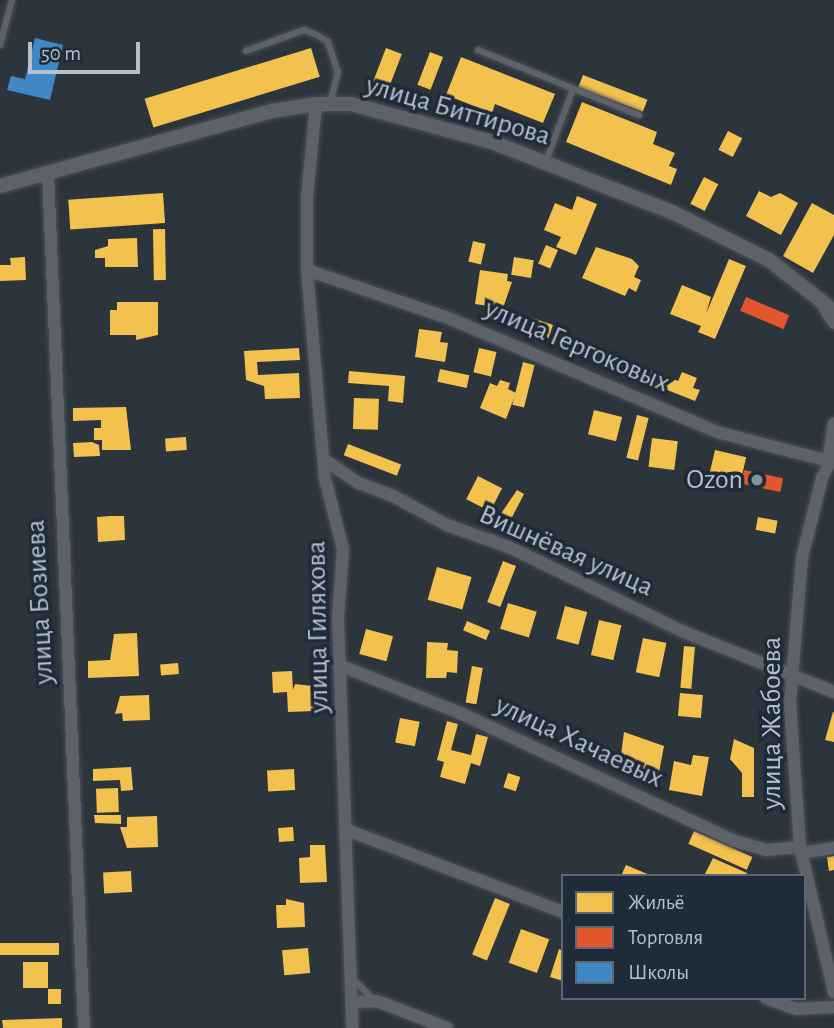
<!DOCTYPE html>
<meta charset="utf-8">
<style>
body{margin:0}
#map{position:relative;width:834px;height:1028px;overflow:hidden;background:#2c343c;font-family:"Alegreya Sans",sans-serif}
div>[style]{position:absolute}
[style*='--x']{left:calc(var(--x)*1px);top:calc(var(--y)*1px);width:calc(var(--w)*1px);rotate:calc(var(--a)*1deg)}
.homes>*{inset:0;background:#f2c14e;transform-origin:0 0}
.shops>*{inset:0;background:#e4572e;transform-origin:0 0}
.schools>*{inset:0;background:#3f88c5}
.roads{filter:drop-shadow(0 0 2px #4b5056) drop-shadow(0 0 2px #4b5056)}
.service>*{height:6px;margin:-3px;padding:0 3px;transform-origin:3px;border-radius:3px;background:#5d626a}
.minor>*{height:12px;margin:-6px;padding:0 6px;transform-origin:6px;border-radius:6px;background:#5d626a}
.tertiary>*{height:14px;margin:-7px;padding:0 7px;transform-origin:7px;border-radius:7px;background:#5d626a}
.dots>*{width:19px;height:19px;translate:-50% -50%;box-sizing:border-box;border:4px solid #1f2b38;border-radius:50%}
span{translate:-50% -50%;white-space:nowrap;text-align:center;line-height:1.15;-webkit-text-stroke:7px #1f2b38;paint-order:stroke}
.street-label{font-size:28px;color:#b7c1cd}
.poi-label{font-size:28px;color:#b7c1cd}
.right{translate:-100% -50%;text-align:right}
.legend{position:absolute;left:561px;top:874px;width:245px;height:126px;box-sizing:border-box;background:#1f2b38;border:2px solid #5c6774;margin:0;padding:9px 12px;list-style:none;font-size:21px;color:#b7c1cd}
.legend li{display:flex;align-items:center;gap:14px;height:35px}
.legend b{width:35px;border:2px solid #5c6774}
.scale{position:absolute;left:28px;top:42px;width:112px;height:32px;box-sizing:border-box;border:4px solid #b7c1cd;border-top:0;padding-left:9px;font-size:21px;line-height:24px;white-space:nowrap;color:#b7c1cd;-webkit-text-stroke:5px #1f2b38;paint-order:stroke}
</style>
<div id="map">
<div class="homes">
<div style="left:311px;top:48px;width:30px;height:174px;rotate:73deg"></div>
<div style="left:386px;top:48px;width:17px;height:38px;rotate:21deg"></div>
<div style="left:430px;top:52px;width:14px;height:35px;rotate:21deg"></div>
<div style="clip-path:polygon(461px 57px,555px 94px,543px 123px,495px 104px,492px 113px,446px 95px)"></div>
<div style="left:583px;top:75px;width:69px;height:13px;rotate:21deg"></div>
<div style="clip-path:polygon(582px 102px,657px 132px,653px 144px,675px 153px,669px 166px,677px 169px,671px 185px,566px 142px)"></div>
<div style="left:728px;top:131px;width:16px;height:21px;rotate:27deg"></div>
<div style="left:704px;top:177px;width:16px;height:30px;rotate:27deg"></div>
<div style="clip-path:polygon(759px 191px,771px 197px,780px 193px,798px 203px,781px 235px,746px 216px)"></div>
<div style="left:163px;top:193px;width:30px;height:95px;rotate:86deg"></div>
<div style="clip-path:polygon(577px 196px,597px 204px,576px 255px,556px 247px,561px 237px,544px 230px,555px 203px,572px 210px)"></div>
<div style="clip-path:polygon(812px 203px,834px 215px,834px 235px,813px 273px,783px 256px)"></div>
<div style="left:165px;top:229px;width:51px;height:12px;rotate:89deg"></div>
<div style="clip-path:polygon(137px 238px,138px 267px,105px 267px,105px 258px,95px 258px,95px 250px,108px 246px,108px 239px)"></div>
<div style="left:473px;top:241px;width:13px;height:21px;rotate:13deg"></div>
<div style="left:546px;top:245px;width:13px;height:20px;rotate:23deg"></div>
<div style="clip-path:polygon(596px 247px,632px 259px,639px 266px,634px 277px,641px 280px,636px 292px,629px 288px,625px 296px,582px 278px)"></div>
<div style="clip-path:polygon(25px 257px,26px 280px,0 281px,0 265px,11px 265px,10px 258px)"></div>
<div style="left:514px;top:257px;width:20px;height:18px;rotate:9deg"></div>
<div style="clip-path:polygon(729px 259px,746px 266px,715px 339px,698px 332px,701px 326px,670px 314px,682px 285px,711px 297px,706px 314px)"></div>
<div style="clip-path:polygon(480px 270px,508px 274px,507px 281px,512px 282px,503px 308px,475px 304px)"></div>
<div style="clip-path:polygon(117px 302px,158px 302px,158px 335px,136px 340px,136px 335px,110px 335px,110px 310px,117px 310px)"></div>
<div style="left:518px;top:313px;width:37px;height:14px;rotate:19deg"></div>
<div style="clip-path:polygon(419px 329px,442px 332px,440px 342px,448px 343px,445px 362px,415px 357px)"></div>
<div style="clip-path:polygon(299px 348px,300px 360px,257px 362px,258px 375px,299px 373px,300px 398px,265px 399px,264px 386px,246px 380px,244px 351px)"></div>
<div style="left:479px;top:348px;width:18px;height:25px;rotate:13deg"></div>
<div style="left:523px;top:362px;width:12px;height:44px;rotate:14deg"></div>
<div style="left:628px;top:362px;width:13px;height:16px;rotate:18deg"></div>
<div style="left:440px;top:369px;width:30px;height:13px;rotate:12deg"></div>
<div style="clip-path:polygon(652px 370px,678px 381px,682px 372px,697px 378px,693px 388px,700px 390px,695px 401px,647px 382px)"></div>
<div style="clip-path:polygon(349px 371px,405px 376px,403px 403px,388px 401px,389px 386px,348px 383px)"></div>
<div style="clip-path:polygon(500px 380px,510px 383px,508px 389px,516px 393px,506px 419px,480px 408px,490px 383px,497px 386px)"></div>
<div style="left:354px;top:398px;width:25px;height:31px;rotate:2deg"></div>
<div style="clip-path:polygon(126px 407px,131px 450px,102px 450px,102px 440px,94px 440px,94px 428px,101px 428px,101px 420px,73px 421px,73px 408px)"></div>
<div style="left:594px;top:410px;width:29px;height:25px;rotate:14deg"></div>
<div style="left:637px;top:415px;width:12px;height:44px;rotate:14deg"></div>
<div style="left:186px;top:437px;width:13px;height:21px;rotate:86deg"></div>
<div style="left:652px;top:438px;width:26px;height:29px;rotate:7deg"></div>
<div style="clip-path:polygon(92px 442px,99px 445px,100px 456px,74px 457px,73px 443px)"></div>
<div style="left:348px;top:444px;width:57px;height:12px;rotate:21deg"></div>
<div style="left:715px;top:450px;width:32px;height:25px;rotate:13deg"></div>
<div style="left:478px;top:476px;width:27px;height:26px;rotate:27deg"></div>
<div style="clip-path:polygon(517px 490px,524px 494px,507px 527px,496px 521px)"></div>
<div style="clip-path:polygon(110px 516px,124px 516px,125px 540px,98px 542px,97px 517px)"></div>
<div style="left:758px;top:517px;width:20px;height:13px;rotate:11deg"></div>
<div style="left:503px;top:561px;width:14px;height:44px;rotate:21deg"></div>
<div style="left:437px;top:567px;width:36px;height:34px;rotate:16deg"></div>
<div style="left:508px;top:603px;width:30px;height:27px;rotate:17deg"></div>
<div style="left:565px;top:606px;width:23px;height:34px;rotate:15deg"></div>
<div style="left:599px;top:620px;width:23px;height:36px;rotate:13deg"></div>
<div style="left:467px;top:621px;width:25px;height:10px;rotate:23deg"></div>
<div style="left:366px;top:629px;width:28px;height:26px;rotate:15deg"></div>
<div style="clip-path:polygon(137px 633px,139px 676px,88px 678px,88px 661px,110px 660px,114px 634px)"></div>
<div style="left:643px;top:638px;width:24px;height:35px;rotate:12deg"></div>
<div style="clip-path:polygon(427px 642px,448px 643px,447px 650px,458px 651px,457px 673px,447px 672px,446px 678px,426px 678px)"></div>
<div style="left:684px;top:646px;width:11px;height:42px;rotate:5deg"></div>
<div style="left:178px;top:663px;width:11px;height:18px;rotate:85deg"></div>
<div style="left:472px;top:666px;width:11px;height:37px;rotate:10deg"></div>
<div style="clip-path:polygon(292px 671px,293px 690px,295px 684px,313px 686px,315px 711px,288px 712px,287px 692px,273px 693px,272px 672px)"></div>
<div style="left:680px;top:693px;width:23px;height:23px;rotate:5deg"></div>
<div style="clip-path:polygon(149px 695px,150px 720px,123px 721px,122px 713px,115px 714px,120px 696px)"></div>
<div style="clip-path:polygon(833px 712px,834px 712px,834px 742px,825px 740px)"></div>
<div style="left:400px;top:718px;width:20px;height:25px;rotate:11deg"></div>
<div style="clip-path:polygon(447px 721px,458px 724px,451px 750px,471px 755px,476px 734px,488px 737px,480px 766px,471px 763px,465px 784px,440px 777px,444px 762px,437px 760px)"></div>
<div style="clip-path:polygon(624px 732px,664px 746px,657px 783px,619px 770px)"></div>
<div style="clip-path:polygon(734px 739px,754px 748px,754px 797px,742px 797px,742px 773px,730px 759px)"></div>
<div style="clip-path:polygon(693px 755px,709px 757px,702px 796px,669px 790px,674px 761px,691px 765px)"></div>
<div style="clip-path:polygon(131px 767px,133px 790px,121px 791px,120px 780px,93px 781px,93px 769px)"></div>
<div style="left:294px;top:769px;width:21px;height:27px;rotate:87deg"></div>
<div style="left:508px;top:773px;width:13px;height:15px;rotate:18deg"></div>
<div style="left:118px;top:788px;width:24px;height:22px;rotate:88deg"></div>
<div style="clip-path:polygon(94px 815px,121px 815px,121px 824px,95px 823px)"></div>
<div style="clip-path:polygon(157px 816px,158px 847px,127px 848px,120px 827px,127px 827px,127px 817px)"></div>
<div style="left:293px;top:827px;width:14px;height:15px;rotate:86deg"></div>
<div style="left:694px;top:831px;width:64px;height:14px;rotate:24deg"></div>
<div style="clip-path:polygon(310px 845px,325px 845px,327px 882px,300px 883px,299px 858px,310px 857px)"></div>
<div style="clip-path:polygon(834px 856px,834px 870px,829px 871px,827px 857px)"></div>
<div style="clip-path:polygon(713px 858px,747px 873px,746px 876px,705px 874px)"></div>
<div style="clip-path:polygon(626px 865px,652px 876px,621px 876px)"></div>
<div style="left:131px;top:871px;width:21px;height:28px;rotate:87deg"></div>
<div style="left:495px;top:898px;width:16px;height:61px;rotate:22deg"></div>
<div style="clip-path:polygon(286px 899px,304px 903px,305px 927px,277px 928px,276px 905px,286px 905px)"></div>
<div style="left:521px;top:929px;width:30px;height:36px;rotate:20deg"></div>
<div style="left:59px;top:943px;width:12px;height:59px;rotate:90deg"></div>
<div style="left:308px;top:948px;width:25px;height:26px;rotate:85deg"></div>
<div style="clip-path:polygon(559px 949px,563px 951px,563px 981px,550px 977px)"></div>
<div style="left:23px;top:962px;width:25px;height:26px"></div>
<div style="left:48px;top:989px;width:13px;height:15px"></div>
<div style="clip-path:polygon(62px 1018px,62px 1028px,3px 1028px,2px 1020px)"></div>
</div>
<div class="shops">
<div style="left:746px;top:297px;width:47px;height:15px;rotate:23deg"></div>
<div style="left:744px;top:470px;width:40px;height:14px;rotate:12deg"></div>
</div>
<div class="schools">
<div style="clip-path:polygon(35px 38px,63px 45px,50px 100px,7px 90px,11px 76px,25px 79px)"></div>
</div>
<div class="roads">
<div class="service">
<div style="--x:0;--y:45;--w:47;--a:-75.1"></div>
<div style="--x:478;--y:50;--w:174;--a:22"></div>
<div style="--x:246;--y:51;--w:62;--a:-19.9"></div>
<div style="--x:304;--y:30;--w:14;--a:21"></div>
<div style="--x:317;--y:35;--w:13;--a:32"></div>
<div style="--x:328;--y:42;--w:32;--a:72"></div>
<div style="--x:338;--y:72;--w:32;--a:104"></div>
<div style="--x:546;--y:161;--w:77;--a:-69.4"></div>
<div style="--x:353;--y:979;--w:27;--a:45"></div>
</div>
<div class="minor">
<div style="--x:316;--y:104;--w:94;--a:95.5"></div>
<div style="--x:307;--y:198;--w:72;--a:90"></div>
<div style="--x:307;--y:270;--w:210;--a:85.1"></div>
<div style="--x:325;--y:479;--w:72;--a:75.6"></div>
<div style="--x:343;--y:549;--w:69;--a:94.1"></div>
<div style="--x:338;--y:618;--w:410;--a:88"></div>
<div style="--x:48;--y:172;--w:857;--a:87.59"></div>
<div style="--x:307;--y:270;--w:152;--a:18.8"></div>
<div style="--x:451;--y:319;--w:289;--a:23"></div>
<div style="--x:717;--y:432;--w:115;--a:14.6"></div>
<div style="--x:822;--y:304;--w:22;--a:58"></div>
<div style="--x:833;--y:457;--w:24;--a:118"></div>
<div style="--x:822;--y:478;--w:81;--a:104.2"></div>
<div style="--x:802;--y:557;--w:146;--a:94.7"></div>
<div style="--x:790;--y:703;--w:144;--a:86"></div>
<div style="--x:800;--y:847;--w:149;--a:76.8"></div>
<div style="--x:326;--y:461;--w:40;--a:34"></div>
<div style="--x:359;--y:483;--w:34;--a:21"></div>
<div style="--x:391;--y:495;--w:64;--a:28.2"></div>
<div style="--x:447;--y:525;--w:66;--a:19.5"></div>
<div style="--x:509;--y:547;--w:195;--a:25.9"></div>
<div style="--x:684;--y:632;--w:162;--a:21.8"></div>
<div style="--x:828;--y:461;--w:38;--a:-81"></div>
<div style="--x:339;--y:665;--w:130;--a:21.6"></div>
<div style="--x:460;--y:713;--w:303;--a:25"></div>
<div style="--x:735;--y:841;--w:32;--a:16"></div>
<div style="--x:766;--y:850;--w:34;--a:-5"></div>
<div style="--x:347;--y:830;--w:231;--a:20.8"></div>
<div style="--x:801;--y:853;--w:33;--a:-9"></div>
<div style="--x:766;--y:998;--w:32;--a:20"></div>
<div style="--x:796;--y:1009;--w:38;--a:-3"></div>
<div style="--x:353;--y:1002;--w:24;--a:-2"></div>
<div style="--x:377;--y:1001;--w:75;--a:21.1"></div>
</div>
<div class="tertiary">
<div style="--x:0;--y:186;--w:282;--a:-15.4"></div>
<div style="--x:272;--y:111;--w:45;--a:-9"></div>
<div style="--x:316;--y:104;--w:35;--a:0"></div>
<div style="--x:351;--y:104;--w:146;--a:15.1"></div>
<div style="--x:492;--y:142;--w:195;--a:21.3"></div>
<div style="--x:674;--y:213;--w:106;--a:26.3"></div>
<div style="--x:769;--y:260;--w:83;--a:38.1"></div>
</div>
</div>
<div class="dots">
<div style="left:757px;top:480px;background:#86909a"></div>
</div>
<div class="street-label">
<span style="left:458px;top:111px;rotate:16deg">улица Биттирова</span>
<span style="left:577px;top:346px;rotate:23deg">улица Гергоковых</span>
<span style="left:566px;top:551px;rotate:24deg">Вишнёвая улица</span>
<span style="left:40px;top:602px;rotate:-93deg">улица Бозиева</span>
<span style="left:318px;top:627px;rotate:-91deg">улица Гиляхова</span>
<span style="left:772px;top:723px;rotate:-90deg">улица Жабоева</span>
<span style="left:579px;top:742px;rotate:25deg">улица Хачаевых</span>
</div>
<div class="poi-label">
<span class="right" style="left:743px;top:480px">Ozon</span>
</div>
<ul class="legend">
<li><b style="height:19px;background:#f2c14e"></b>Жильё</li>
<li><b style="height:19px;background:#e4572e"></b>Торговля</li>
<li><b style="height:19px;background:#3f88c5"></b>Школы</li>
</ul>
<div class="scale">50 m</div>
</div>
